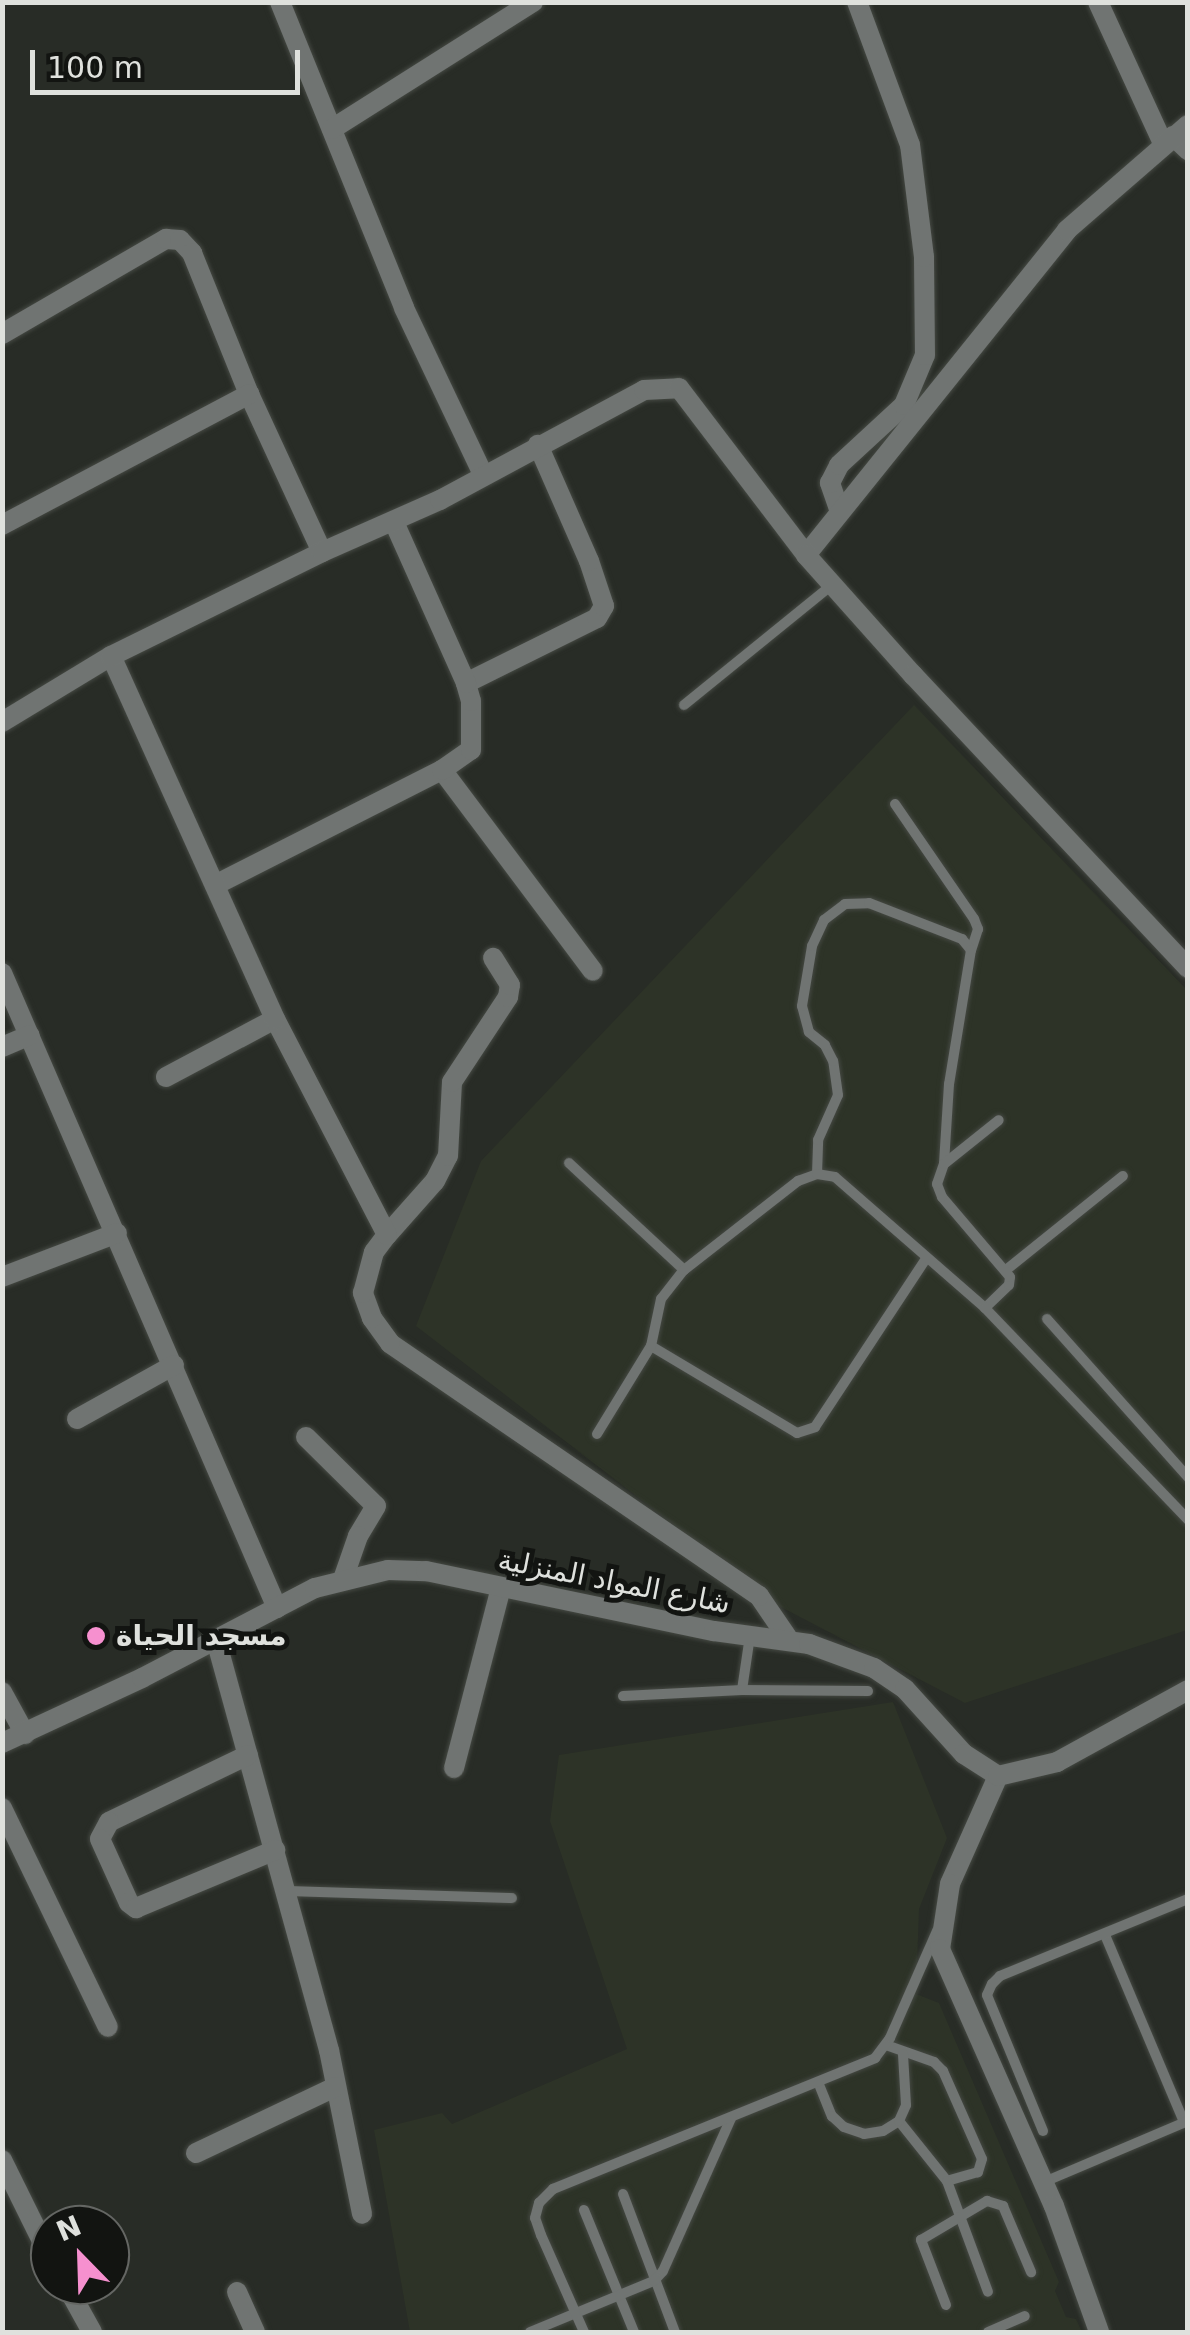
<!DOCTYPE html>
<meta charset="utf-8">
<style>
body{margin:0}
#map{position:relative;width:1190px;height:2335px;overflow:hidden;background:#282c26;font-family:"DejaVu Sans","Noto Sans Arabic",sans-serif}
div>[style]{position:absolute}
[style*='--x']{left:calc(var(--x)*1px);top:calc(var(--y)*1px);width:calc(var(--w)*1px);rotate:calc(var(--a)*1deg)}
.built>*{inset:0;background:#2d3327}
.roads{filter:drop-shadow(0 0 2px #454943) drop-shadow(0 0 2px #454943)}
.service>*{height:10px;margin:-5px;padding:0 5px;transform-origin:5px;border-radius:5px;background:#707472}
.minor>*{height:20px;margin:-10px;padding:0 10px;transform-origin:10px;border-radius:10px;background:#707472}
.tertiary>*{height:20px;margin:-10px;padding:0 10px;transform-origin:10px;border-radius:10px;background:#707472}
.dots>*{width:28px;height:28px;translate:-50% -50%;box-sizing:border-box;border:5px solid #121411;border-radius:50%}
span{translate:-50% -50%;white-space:nowrap;text-align:center;line-height:1.15;-webkit-text-stroke:10px #121411;paint-order:stroke}
.street-label{font-size:28px;color:#dfe1dd}
.poi-label{font-size:28px;color:#dfe1dd;font-weight:700}
.left{translate:0 -50%;text-align:left}
.frame{position:absolute;inset:0;border:5px solid #dfe1dd;pointer-events:none}
.north{position:absolute;left:30px;top:2205px;width:100px;height:100px;box-sizing:border-box;background:#121411;border:2px solid #646663;border-radius:50%;rotate:337deg;font-size:28px;font-weight:700;line-height:40px;text-align:center;color:#dfe1dd}
.north::after{content:'';display:block;margin:auto;width:35px;height:45px;background:#f690cf;clip-path:polygon(50% 0,100% 100%,50% 72%,0 100%)}
.scale{position:absolute;left:30px;top:50px;width:270px;height:45px;box-sizing:border-box;border:5px solid #dfe1dd;border-top:0;padding-left:12px;font-size:30px;line-height:35px;white-space:nowrap;color:#dfe1dd;-webkit-text-stroke:8px #121411;paint-order:stroke}
</style>
<div id="map">
<div class="built">
<div style="clip-path:polygon(914px 705px,1187px 990px,1187px 1630px,965px 1703px,779px 1606px,416px 1326px,481px 1161px)"></div>
<div style="clip-path:polygon(893px 1702px,947px 1838px,919px 1909px,916px 1994px,939px 2003px,1059px 2282px,1055px 2291px,1066px 2317px,1076px 2319px,1082px 2332px,410px 2332px,374px 2130px,442px 2113px,452px 2124px,627px 2049px,550px 1821px,559px 1755px)"></div>
</div>
<div class="roads">
<div class="service">
<div style="--x:684;--y:705;--w:192;--a:-39.1"></div>
<div style="--x:895;--y:804;--w:140;--a:55.5"></div>
<div style="--x:974;--y:919;--w:11;--a:68"></div>
<div style="--x:978;--y:929;--w:22;--a:108"></div>
<div style="--x:569;--y:1163;--w:157;--a:42.9"></div>
<div style="--x:817;--y:1174;--w:34;--a:-88"></div>
<div style="--x:818;--y:1140;--w:49;--a:-66"></div>
<div style="--x:838;--y:1095;--w:34;--a:-98"></div>
<div style="--x:833;--y:1061;--w:18;--a:-117"></div>
<div style="--x:825;--y:1045;--w:21;--a:-141"></div>
<div style="--x:809;--y:1032;--w:27;--a:-105"></div>
<div style="--x:802;--y:1006;--w:61;--a:-80.5"></div>
<div style="--x:812;--y:946;--w:29;--a:-65"></div>
<div style="--x:824;--y:920;--w:26;--a:-37"></div>
<div style="--x:845;--y:904;--w:24;--a:-2"></div>
<div style="--x:869;--y:903;--w:100;--a:21.2"></div>
<div style="--x:962;--y:939;--w:14;--a:51"></div>
<div style="--x:971;--y:950;--w:136;--a:99.3"></div>
<div style="--x:949;--y:1084;--w:80;--a:93.6"></div>
<div style="--x:1006;--y:1270;--w:150;--a:-38.8"></div>
<div style="--x:985;--y:1308;--w:33;--a:-44"></div>
<div style="--x:1009;--y:1285;--w:8;--a:-83"></div>
<div style="--x:1010;--y:1277;--w:105;--a:-130.4"></div>
<div style="--x:942;--y:1197;--w:14;--a:-111"></div>
<div style="--x:937;--y:1184;--w:21;--a:-71"></div>
<div style="--x:944;--y:1164;--w:70;--a:-38.7"></div>
<div style="--x:1047;--y:1319;--w:212;--a:48.3"></div>
<div style="--x:651;--y:1346;--w:170;--a:30.8"></div>
<div style="--x:797;--y:1433;--w:19;--a:-18"></div>
<div style="--x:815;--y:1427;--w:200;--a:-56.6"></div>
<div style="--x:597;--y:1434;--w:103;--a:-58.5"></div>
<div style="--x:651;--y:1346;--w:48;--a:-78"></div>
<div style="--x:661;--y:1299;--w:37;--a:-52"></div>
<div style="--x:684;--y:1270;--w:145;--a:-38"></div>
<div style="--x:798;--y:1181;--w:20;--a:-20"></div>
<div style="--x:817;--y:1174;--w:18;--a:9"></div>
<div style="--x:835;--y:1177;--w:199;--a:41.1"></div>
<div style="--x:985;--y:1308;--w:294;--a:46.2"></div>
<div style="--x:742;--y:1690;--w:55;--a:-81.6"></div>
<div style="--x:623;--y:1696;--w:119;--a:-2.9"></div>
<div style="--x:742;--y:1690;--w:126;--a:0.5"></div>
<div style="--x:285;--y:1891;--w:227;--a:1.8"></div>
<div style="--x:1105;--y:1935;--w:203;--a:67.1"></div>
<div style="--x:886;--y:2045;--w:51;--a:19.5"></div>
<div style="--x:934;--y:2062;--w:13;--a:45"></div>
<div style="--x:943;--y:2071;--w:96;--a:66.1"></div>
<div style="--x:982;--y:2159;--w:14;--a:107"></div>
<div style="--x:978;--y:2172;--w:32;--a:164"></div>
<div style="--x:947;--y:2181;--w:77;--a:-128.7"></div>
<div style="--x:818;--y:2082;--w:37;--a:68"></div>
<div style="--x:832;--y:2116;--w:16;--a:43"></div>
<div style="--x:844;--y:2127;--w:21;--a:19"></div>
<div style="--x:864;--y:2134;--w:19;--a:-9"></div>
<div style="--x:883;--y:2131;--w:19;--a:-32"></div>
<div style="--x:899;--y:2121;--w:17;--a:-66"></div>
<div style="--x:906;--y:2105;--w:51;--a:-93.4"></div>
<div style="--x:1043;--y:2131;--w:147;--a:-112.4"></div>
<div style="--x:987;--y:1995;--w:12;--a:-66"></div>
<div style="--x:992;--y:1984;--w:11;--a:-45"></div>
<div style="--x:1000;--y:1976;--w:203;--a:-22.3"></div>
<div style="--x:947;--y:2181;--w:118;--a:69.7"></div>
<div style="--x:1044;--y:2182;--w:156;--a:-23"></div>
<div style="--x:623;--y:2194;--w:147;--a:69.4"></div>
<div style="--x:584;--y:2210;--w:132;--a:67.7"></div>
<div style="--x:946;--y:2305;--w:70;--a:-111"></div>
<div style="--x:921;--y:2240;--w:77;--a:-30.6"></div>
<div style="--x:987;--y:2201;--w:17;--a:17"></div>
<div style="--x:1003;--y:2206;--w:72;--a:67"></div>
<div style="--x:530;--y:2332;--w:134;--a:-22.4"></div>
<div style="--x:654;--y:2281;--w:13;--a:-48"></div>
<div style="--x:663;--y:2271;--w:167;--a:-66"></div>
<div style="--x:584;--y:2332;--w:106;--a:-113.9"></div>
<div style="--x:541;--y:2235;--w:18;--a:-109"></div>
<div style="--x:535;--y:2218;--w:16;--a:-75"></div>
<div style="--x:539;--y:2203;--w:20;--a:-45"></div>
<div style="--x:553;--y:2189;--w:348;--a:-22.1"></div>
<div style="--x:875;--y:2058;--w:25;--a:-53"></div>
<div style="--x:890;--y:2038;--w:117;--a:-66.3"></div>
<div style="--x:988;--y:2332;--w:40;--a:-23.4"></div>
</div>
<div class="minor">
<div style="--x:280;--y:2;--w:330;--a:67.9"></div>
<div style="--x:404;--y:308;--w:184;--a:64.6"></div>
<div style="--x:1098;--y:2;--w:155;--a:65.3"></div>
<div style="--x:332;--y:129;--w:238;--a:-32.3"></div>
<div style="--x:1173;--y:136;--w:21;--a:43"></div>
<div style="--x:2;--y:334;--w:190;--a:-30.1"></div>
<div style="--x:166;--y:239;--w:14;--a:4"></div>
<div style="--x:180;--y:240;--w:18;--a:47"></div>
<div style="--x:192;--y:253;--w:152;--a:68"></div>
<div style="--x:249;--y:394;--w:174;--a:65.2"></div>
<div style="--x:840;--y:512;--w:31;--a:-109"></div>
<div style="--x:830;--y:483;--w:20;--a:-63"></div>
<div style="--x:839;--y:465;--w:88;--a:-42.7"></div>
<div style="--x:904;--y:405;--w:54;--a:-67.2"></div>
<div style="--x:925;--y:355;--w:98;--a:-90.6"></div>
<div style="--x:924;--y:257;--w:113;--a:-97.1"></div>
<div style="--x:910;--y:145;--w:153;--a:-110.3"></div>
<div style="--x:2;--y:525;--w:280;--a:-27.9"></div>
<div style="--x:806;--y:555;--w:417;--a:-51.2"></div>
<div style="--x:1067;--y:230;--w:160;--a:-41"></div>
<div style="--x:466;--y:683;--w:146;--a:-26.4"></div>
<div style="--x:597;--y:618;--w:14;--a:-60"></div>
<div style="--x:604;--y:606;--w:47;--a:-108.4"></div>
<div style="--x:589;--y:561;--w:127;--a:-113.7"></div>
<div style="--x:2;--y:722;--w:127;--a:-31.2"></div>
<div style="--x:442;--y:770;--w:251;--a:53.1"></div>
<div style="--x:215;--y:885;--w:254;--a:-26.9"></div>
<div style="--x:442;--y:770;--w:35;--a:-35"></div>
<div style="--x:471;--y:750;--w:49;--a:-90"></div>
<div style="--x:471;--y:701;--w:19;--a:-106"></div>
<div style="--x:466;--y:683;--w:176;--a:-114.1"></div>
<div style="--x:2;--y:973;--w:692;--a:66.58"></div>
<div style="--x:2;--y:1047;--w:30;--a:-23"></div>
<div style="--x:166;--y:1077;--w:123;--a:-28"></div>
<div style="--x:387;--y:1235;--w:72;--a:-48.4"></div>
<div style="--x:435;--y:1181;--w:28;--a:-63"></div>
<div style="--x:448;--y:1156;--w:74;--a:-86.9"></div>
<div style="--x:452;--y:1082;--w:102;--a:-56.6"></div>
<div style="--x:508;--y:997;--w:12;--a:-81"></div>
<div style="--x:510;--y:985;--w:32;--a:-122"></div>
<div style="--x:2;--y:1277;--w:123;--a:-20.9"></div>
<div style="--x:77;--y:1419;--w:111;--a:-29.1"></div>
<div style="--x:306;--y:1437;--w:98;--a:44.6"></div>
<div style="--x:376;--y:1506;--w:35;--a:121"></div>
<div style="--x:358;--y:1536;--w:46;--a:109.2"></div>
<div style="--x:787;--y:1637;--w:50;--a:-124.3"></div>
<div style="--x:759;--y:1596;--w:447;--a:-145.6"></div>
<div style="--x:390;--y:1343;--w:31;--a:-126"></div>
<div style="--x:372;--y:1318;--w:27;--a:-110"></div>
<div style="--x:363;--y:1293;--w:42;--a:-75"></div>
<div style="--x:374;--y:1252;--w:21;--a:-53"></div>
<div style="--x:387;--y:1235;--w:243;--a:-117.4"></div>
<div style="--x:275;--y:1019;--w:398;--a:-114.3"></div>
<div style="--x:111;--y:656;--w:235;--a:-26.2"></div>
<div style="--x:322;--y:552;--w:129;--a:-23.8"></div>
<div style="--x:440;--y:500;--w:232;--a:-28.3"></div>
<div style="--x:644;--y:390;--w:35;--a:-3"></div>
<div style="--x:679;--y:388;--w:210;--a:52.7"></div>
<div style="--x:806;--y:555;--w:161;--a:48.3"></div>
<div style="--x:913;--y:675;--w:402;--a:46.8"></div>
<div style="--x:216;--y:1640;--w:425;--a:74.6"></div>
<div style="--x:329;--y:2050;--w:167;--a:78.6"></div>
<div style="--x:2;--y:1692;--w:48;--a:61.3"></div>
<div style="--x:248;--y:1755;--w:154;--a:154.3"></div>
<div style="--x:109;--y:1822;--w:19;--a:118"></div>
<div style="--x:100;--y:1839;--w:70;--a:65.6"></div>
<div style="--x:129;--y:1903;--w:9;--a:36"></div>
<div style="--x:136;--y:1908;--w:151;--a:-22.6"></div>
<div style="--x:454;--y:1768;--w:186;--a:-75.4"></div>
<div style="--x:998;--y:1776;--w:118;--a:114"></div>
<div style="--x:950;--y:1884;--w:66;--a:98.7"></div>
<div style="--x:940;--y:1949;--w:281;--a:66.1"></div>
<div style="--x:1054;--y:2206;--w:134;--a:70.3"></div>
<div style="--x:2;--y:1808;--w:243;--a:64.2"></div>
<div style="--x:196;--y:2153;--w:154;--a:-25.4"></div>
<div style="--x:2;--y:2160;--w:108;--a:63.7"></div>
<div style="--x:66;--y:2285;--w:54;--a:61"></div>
<div style="--x:237;--y:2292;--w:44;--a:65.8"></div>
</div>
<div class="tertiary">
<div style="--x:2;--y:1743;--w:154;--a:-24.9"></div>
<div style="--x:142;--y:1678;--w:195;--a:-27.5"></div>
<div style="--x:315;--y:1588;--w:75;--a:-13.9"></div>
<div style="--x:388;--y:1570;--w:38;--a:2"></div>
<div style="--x:426;--y:1571;--w:294;--a:11.8"></div>
<div style="--x:714;--y:1631;--w:96;--a:7.8"></div>
<div style="--x:809;--y:1644;--w:69;--a:20.3"></div>
<div style="--x:874;--y:1668;--w:37;--a:34"></div>
<div style="--x:905;--y:1689;--w:88;--a:47.8"></div>
<div style="--x:964;--y:1754;--w:40;--a:32.9"></div>
<div style="--x:998;--y:1776;--w:61;--a:-13.3"></div>
<div style="--x:1057;--y:1762;--w:149;--a:-28.8"></div>
</div>
</div>
<div class="dots">
<div style="left:96px;top:1636px;background:#f690cf"></div>
</div>
<div class="street-label">
<span style="left:614px;top:1582px;rotate:11deg">شارع المواد المنزلية</span>
</div>
<div class="poi-label">
<span class="left" style="left:116px;top:1636px">مسجد الحياة</span>
</div>
<div class="frame"></div>
<div class="north">N</div>
<div class="scale">100 m</div>
</div>
